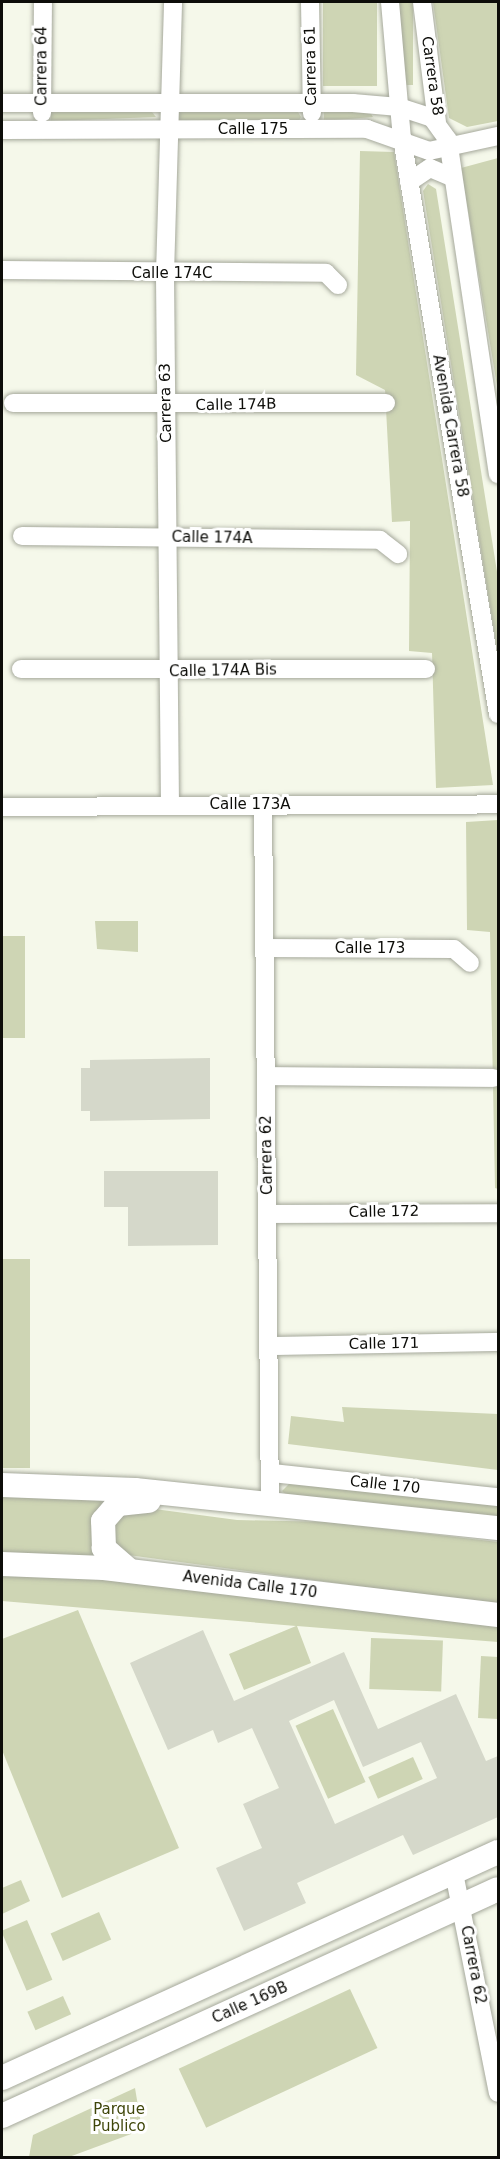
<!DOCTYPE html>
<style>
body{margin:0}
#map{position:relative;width:500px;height:2159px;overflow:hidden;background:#f5f8ea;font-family:"DejaVu Sans",sans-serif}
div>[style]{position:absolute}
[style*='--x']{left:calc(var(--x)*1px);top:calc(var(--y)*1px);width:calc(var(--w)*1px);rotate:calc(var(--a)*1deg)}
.green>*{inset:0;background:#ced5b4;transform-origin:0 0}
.building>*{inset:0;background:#d5d8ca}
.roads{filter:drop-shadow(0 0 2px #a5a89b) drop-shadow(0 0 2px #a5a89b)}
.minor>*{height:18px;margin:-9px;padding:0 9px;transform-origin:9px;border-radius:9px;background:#fff}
.major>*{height:24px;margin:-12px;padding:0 12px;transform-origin:12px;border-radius:12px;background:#fff}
span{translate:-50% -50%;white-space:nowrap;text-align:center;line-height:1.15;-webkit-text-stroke:6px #fff;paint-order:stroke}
.street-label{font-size:15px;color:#0d0d09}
.park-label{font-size:15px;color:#3f460a}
.frame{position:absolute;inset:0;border:3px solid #0d0d09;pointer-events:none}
</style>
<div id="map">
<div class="green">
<div style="left:323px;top:2px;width:54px;height:84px"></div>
<div style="left:395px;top:2px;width:18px;height:83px"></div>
<div style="clip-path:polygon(433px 2px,498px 3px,498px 121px,467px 127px,449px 118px)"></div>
<div style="clip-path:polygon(51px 111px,152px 112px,156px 117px,51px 121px)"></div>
<div style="clip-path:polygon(178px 112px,298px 112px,301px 117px,298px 122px,178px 122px)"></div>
<div style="clip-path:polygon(324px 112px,370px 112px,373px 117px,324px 121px)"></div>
<div style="clip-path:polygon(360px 151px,394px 152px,493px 785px,436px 788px,432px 653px,409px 651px,410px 521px,392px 522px,385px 390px,356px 375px)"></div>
<div style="clip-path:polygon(498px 158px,498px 392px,461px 168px)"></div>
<div style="clip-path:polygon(428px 184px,436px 189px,498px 578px,498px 655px,423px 191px)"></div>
<div style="clip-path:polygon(498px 820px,498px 1189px,495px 1188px,490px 932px,467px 930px,466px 822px)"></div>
<div style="clip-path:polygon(95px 921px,138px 921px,138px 952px,97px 949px)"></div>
<div style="left:2px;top:936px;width:23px;height:102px"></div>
<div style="left:30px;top:1259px;width:209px;height:28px;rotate:90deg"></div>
<div style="clip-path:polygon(342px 1407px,498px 1414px,498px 1470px,288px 1444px,291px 1416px,344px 1422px)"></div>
<div style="clip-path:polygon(290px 1483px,498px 1506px,498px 1518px,287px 1496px,282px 1491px)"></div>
<div style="left:2px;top:1494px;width:100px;height:63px;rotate:3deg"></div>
<div style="clip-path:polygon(147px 1508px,237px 1520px,328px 1522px,498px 1542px,498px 1605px,128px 1555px,113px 1542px,112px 1522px,119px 1513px)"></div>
<div style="clip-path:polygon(2px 1569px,498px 1623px,498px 1642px,297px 1626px,311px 1663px,244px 1690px,229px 1654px,296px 1626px,2px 1601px)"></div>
<div style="clip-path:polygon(78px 1610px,179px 1848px,62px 1898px,2px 1750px,2px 1639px)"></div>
<div style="left:371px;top:1638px;width:72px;height:51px;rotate:2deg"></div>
<div style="clip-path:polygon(481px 1656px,498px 1657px,498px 1719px,478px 1718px)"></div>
<div style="left:333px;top:1709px;width:80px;height:41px;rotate:66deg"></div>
<div style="left:413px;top:1757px;width:24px;height:49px;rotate:66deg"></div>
<div style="clip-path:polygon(21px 1880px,30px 1901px,2px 1914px,2px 1888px)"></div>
<div style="left:99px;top:1912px;width:30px;height:53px;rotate:66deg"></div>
<div style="left:27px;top:1920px;width:65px;height:28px;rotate:67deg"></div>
<div style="left:350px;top:1989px;width:65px;height:189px;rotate:65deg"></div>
<div style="left:63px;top:1996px;width:20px;height:39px;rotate:66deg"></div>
<div style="clip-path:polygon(135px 2088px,142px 2130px,69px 2157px,29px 2157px,33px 2135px)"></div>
</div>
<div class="building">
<div style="clip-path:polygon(210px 1058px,210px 1119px,90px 1121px,90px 1111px,81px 1111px,81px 1068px,90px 1068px,90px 1060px)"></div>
<div style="clip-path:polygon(104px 1171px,218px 1171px,218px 1245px,128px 1246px,128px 1207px,104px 1207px)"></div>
<div style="clip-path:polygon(evenodd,203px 1630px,234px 1701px,344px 1652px,378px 1729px,456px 1694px,486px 1761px,498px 1756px,498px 1817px,413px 1855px,403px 1835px,297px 1883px,306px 1903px,244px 1931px,216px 1868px,262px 1848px,243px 1804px,279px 1788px,252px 1728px,218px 1743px,213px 1730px,168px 1750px,130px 1663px,203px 1630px,334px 1700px,363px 1767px,421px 1742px,437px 1778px,335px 1824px,289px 1721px,334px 1700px)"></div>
</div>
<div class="roads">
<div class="minor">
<div style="--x:310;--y:2;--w:111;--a:89"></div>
<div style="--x:390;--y:2;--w:137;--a:85"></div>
<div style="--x:402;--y:138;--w:584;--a:80.54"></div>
<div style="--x:422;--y:2;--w:121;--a:82.9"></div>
<div style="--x:2;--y:103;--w:351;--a:0"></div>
<div style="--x:353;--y:103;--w:46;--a:5"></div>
<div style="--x:399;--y:107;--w:35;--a:18"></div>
<div style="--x:432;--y:118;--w:27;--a:54"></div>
<div style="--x:448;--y:140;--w:338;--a:81.5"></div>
<div style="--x:42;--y:113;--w:111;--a:-89.5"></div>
<div style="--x:2;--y:130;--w:365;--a:-0.2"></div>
<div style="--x:367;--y:129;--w:66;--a:19.5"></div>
<div style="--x:429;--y:151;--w:71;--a:-12.3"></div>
<div style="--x:409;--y:182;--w:25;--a:-34"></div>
<div style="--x:430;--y:168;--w:25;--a:23"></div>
<div style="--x:2;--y:270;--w:324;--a:0.5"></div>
<div style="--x:326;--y:273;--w:17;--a:45"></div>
<div style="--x:13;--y:403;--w:373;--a:0"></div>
<div style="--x:22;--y:536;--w:358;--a:0.6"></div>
<div style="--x:380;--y:540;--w:23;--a:38"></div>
<div style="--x:21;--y:669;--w:405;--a:0"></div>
<div style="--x:263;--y:805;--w:700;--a:89.43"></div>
<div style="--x:170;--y:806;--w:532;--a:-90.54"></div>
<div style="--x:165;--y:274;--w:272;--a:-88.3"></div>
<div style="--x:2;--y:807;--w:496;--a:-0.3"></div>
<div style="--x:265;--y:948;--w:189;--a:0.3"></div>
<div style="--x:454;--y:949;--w:21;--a:41"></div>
<div style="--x:266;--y:1076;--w:227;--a:0.5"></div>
<div style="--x:268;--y:1214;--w:230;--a:-0.2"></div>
<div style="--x:270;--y:1346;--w:228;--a:-1"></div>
<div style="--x:272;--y:1473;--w:227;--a:6.1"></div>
<div style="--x:454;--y:1873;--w:224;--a:78.7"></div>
</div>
<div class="major">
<div style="--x:2;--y:1485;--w:133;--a:2.2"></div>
<div style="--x:135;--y:1490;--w:365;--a:6"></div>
<div style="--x:2;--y:1564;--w:102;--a:2.2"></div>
<div style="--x:104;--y:1568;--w:397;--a:6.8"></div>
<div style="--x:130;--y:1571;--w:35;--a:-139"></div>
<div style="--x:104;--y:1548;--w:27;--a:-92"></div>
<div style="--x:103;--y:1521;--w:23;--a:-49"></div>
<div style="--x:118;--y:1504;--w:31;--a:-6"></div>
<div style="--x:2;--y:2078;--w:545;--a:-24.5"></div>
<div style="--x:2;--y:2116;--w:545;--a:-24.59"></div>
</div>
</div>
<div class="street-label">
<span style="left:42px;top:66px;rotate:-90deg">Carrera 64</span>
<span style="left:311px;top:66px;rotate:-91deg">Carrera 61</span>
<span style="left:432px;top:76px;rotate:82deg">Carrera 58</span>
<span style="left:253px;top:130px">Calle 175</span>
<span style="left:172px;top:274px">Calle 174C</span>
<span style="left:166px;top:403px;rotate:-91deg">Carrera 63</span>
<span style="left:236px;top:405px;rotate:-1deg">Calle 174B</span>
<span style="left:450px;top:426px;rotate:80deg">Avenida Carrera 58</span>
<span style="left:212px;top:538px;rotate:1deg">Calle 174A</span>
<span style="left:223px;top:671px;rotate:-1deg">Calle 174A Bis</span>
<span style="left:250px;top:805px">Calle 173A</span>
<span style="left:370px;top:949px">Calle 173</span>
<span style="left:267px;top:1155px;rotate:-91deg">Carrera 62</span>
<span style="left:384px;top:1212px;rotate:-1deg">Calle 172</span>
<span style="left:384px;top:1344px;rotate:-1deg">Calle 171</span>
<span style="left:385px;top:1485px;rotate:6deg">Calle 170</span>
<span style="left:250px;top:1585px;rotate:7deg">Avenida Calle 170</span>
<span style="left:473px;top:1965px;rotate:79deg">Carrera 62</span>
<span style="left:250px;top:2003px;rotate:-24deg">Calle 169B</span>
</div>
<div class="park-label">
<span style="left:119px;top:2118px">Parque<br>Publico</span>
</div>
<div class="frame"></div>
</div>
